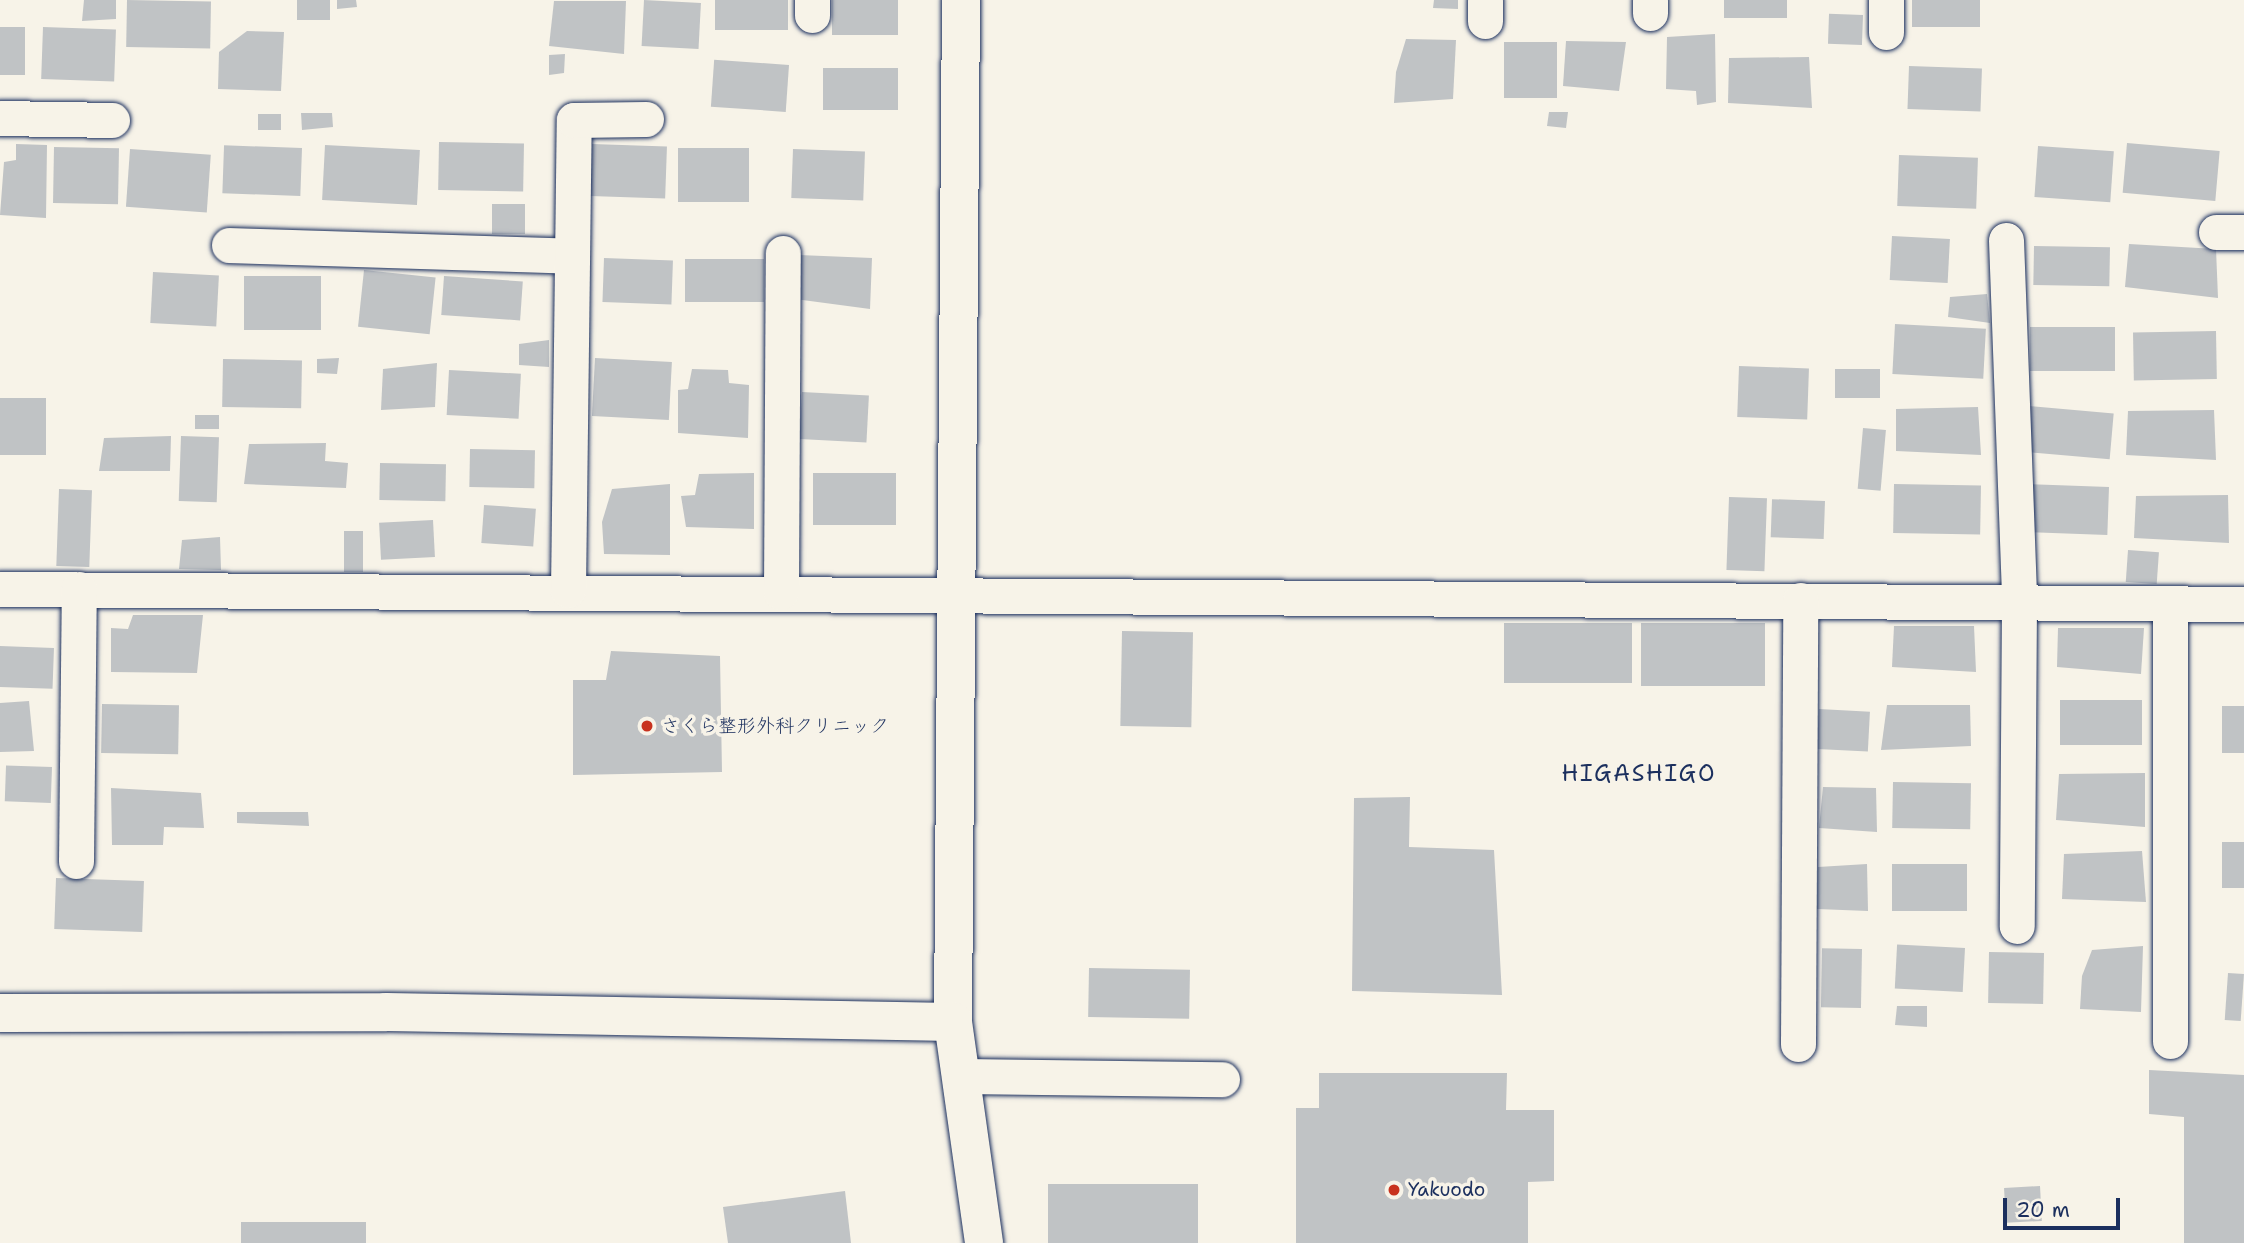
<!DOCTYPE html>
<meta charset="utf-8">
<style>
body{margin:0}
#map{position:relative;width:2244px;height:1243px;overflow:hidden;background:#f7f3e8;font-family:"Shantell Sans","Klee One",sans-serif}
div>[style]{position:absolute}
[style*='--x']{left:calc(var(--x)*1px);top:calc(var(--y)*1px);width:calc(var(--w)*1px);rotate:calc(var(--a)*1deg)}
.building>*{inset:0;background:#c0c3c5;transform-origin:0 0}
.roads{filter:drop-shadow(0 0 2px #1b2f5e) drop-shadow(0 0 2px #1b2f5e)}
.minor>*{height:35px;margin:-17.5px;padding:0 17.5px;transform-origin:17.5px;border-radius:17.5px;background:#f7f3e8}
.tertiary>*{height:38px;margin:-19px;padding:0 19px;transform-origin:19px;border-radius:19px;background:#f7f3e8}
.dots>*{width:19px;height:19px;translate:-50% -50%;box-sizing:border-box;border:4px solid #f7f3e8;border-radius:50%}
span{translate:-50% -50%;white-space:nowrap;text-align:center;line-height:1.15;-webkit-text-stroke:7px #f7f3e8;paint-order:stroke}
.poi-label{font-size:19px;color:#1b2f5e}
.left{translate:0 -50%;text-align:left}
.quarter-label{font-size:23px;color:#1b2f5e;letter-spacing:2px}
.scale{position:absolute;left:2003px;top:1198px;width:117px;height:32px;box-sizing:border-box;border:4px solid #1b2f5e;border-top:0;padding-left:9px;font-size:21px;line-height:24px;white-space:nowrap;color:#1b2f5e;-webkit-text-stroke:5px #f7f3e8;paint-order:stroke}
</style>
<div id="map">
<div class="building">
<div style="clip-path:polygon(84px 0,116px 0,116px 19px,82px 21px)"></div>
<div style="left:127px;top:0;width:84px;height:47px;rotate:1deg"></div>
<div style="left:297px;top:0;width:33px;height:20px"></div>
<div style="clip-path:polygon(337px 0,356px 0,357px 7px,337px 9px)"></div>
<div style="left:644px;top:0;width:57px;height:46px;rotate:3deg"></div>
<div style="left:715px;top:0;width:73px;height:30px"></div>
<div style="left:832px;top:0;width:66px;height:35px"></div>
<div style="clip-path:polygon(1434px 0,1458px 0,1458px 9px,1433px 8px)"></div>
<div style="left:1724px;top:0;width:63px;height:18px"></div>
<div style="left:1912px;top:0;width:68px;height:27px"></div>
<div style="clip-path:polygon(554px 1px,626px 1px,624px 54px,549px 46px)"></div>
<div style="left:1863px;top:15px;width:30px;height:34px;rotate:92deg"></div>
<div style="left:0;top:27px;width:25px;height:48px"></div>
<div style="left:43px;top:27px;width:73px;height:52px;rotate:2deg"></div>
<div style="clip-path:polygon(247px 31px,284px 32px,281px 91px,218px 89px,219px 52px)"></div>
<div style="clip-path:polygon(1715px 34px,1716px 102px,1697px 105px,1696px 91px,1666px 89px,1667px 37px)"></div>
<div style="clip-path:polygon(1406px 39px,1456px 40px,1453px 99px,1394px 103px,1396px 72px)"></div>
<div style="clip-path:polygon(1566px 41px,1626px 42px,1619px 91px,1563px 86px)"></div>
<div style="left:1504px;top:42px;width:53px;height:56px"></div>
<div style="clip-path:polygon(565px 54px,564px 73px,549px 75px,549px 55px)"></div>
<div style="clip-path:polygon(1809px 57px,1812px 108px,1728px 103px,1729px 58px)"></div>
<div style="left:789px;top:65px;width:47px;height:75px;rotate:94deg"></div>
<div style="left:1909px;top:66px;width:73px;height:43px;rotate:2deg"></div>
<div style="left:823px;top:68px;width:75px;height:42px"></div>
<div style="clip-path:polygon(1549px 112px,1568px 112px,1566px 128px,1547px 126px)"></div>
<div style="clip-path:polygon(301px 113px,332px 113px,333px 127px,302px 130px)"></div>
<div style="left:258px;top:114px;width:23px;height:16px"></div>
<div style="left:439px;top:142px;width:85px;height:48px;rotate:1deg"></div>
<div style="left:2127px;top:143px;width:93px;height:50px;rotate:5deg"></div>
<div style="clip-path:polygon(16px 144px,47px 145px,46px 218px,0 215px,4px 162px,16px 160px)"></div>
<div style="left:592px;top:144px;width:75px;height:52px;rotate:2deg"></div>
<div style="left:325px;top:145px;width:95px;height:55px;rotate:3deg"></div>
<div style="left:2038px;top:146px;width:76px;height:51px;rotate:4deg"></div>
<div style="left:54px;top:147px;width:65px;height:56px;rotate:1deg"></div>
<div style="left:302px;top:148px;width:48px;height:78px;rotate:92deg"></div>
<div style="left:749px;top:148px;width:54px;height:71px;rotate:90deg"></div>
<div style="left:130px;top:149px;width:81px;height:58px;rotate:4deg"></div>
<div style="left:793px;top:149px;width:72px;height:49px;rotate:2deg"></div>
<div style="left:1899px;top:155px;width:79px;height:51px;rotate:2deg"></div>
<div style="left:525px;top:204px;width:30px;height:33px;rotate:90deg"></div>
<div style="left:1892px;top:236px;width:58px;height:44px;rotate:3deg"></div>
<div style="clip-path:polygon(2129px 244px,2216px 249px,2218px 298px,2125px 287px)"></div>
<div style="left:2034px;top:246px;width:76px;height:39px;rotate:1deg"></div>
<div style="clip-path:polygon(799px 255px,872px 258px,870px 309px,795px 299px)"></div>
<div style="left:604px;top:258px;width:69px;height:44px;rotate:2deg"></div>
<div style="left:685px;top:259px;width:79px;height:43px"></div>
<div style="left:364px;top:270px;width:72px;height:57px;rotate:6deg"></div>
<div style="left:153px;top:272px;width:66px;height:51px;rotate:3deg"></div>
<div style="left:244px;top:276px;width:77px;height:54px"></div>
<div style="left:444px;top:276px;width:79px;height:39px;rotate:4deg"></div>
<div style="clip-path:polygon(1987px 294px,1990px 323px,1948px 317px,1950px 297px)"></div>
<div style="left:1895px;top:324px;width:91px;height:50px;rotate:3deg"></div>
<div style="left:2030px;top:327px;width:85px;height:44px"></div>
<div style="left:2216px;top:331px;width:48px;height:83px;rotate:89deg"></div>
<div style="clip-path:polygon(549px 340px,549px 367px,519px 365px,519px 344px)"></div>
<div style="clip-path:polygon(339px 358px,337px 374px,317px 373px,317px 359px)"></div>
<div style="left:595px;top:358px;width:77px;height:58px;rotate:3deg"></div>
<div style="left:223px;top:359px;width:79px;height:48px;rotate:1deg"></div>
<div style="clip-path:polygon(437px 363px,435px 407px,381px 410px,383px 369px)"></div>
<div style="left:1739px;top:366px;width:70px;height:51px;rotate:2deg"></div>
<div style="clip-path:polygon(692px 369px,728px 370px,729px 383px,749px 385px,748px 438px,678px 433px,678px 390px,688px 389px)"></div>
<div style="left:1835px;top:369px;width:45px;height:29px"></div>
<div style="left:449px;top:370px;width:72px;height:45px;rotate:3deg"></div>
<div style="left:802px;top:392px;width:67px;height:47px;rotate:3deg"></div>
<div style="left:0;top:398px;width:46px;height:57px"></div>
<div style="left:2029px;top:406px;width:85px;height:46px;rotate:5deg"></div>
<div style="clip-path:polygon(1978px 407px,1981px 455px,1896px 451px,1896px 409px)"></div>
<div style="clip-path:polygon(2214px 410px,2216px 460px,2126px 455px,2128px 411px)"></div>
<div style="left:195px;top:415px;width:24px;height:14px"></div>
<div style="left:1863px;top:428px;width:23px;height:61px;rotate:5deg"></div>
<div style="clip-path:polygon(171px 436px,170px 471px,99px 471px,104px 438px)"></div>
<div style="left:181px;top:436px;width:38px;height:65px;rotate:2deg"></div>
<div style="clip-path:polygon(326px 443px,325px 461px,348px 463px,346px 488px,244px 484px,249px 444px)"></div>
<div style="left:470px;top:449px;width:65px;height:38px;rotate:1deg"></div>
<div style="left:380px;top:463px;width:66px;height:37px;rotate:1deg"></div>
<div style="clip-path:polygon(754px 473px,754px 529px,686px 527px,681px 496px,695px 495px,699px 474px)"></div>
<div style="left:813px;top:473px;width:83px;height:52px"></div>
<div style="clip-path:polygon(670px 484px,670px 555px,604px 554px,602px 522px,612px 489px)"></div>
<div style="left:1894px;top:484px;width:87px;height:49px;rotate:1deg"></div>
<div style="left:2109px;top:487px;width:48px;height:79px;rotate:92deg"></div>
<div style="left:59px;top:489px;width:33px;height:77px;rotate:2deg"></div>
<div style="clip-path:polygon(2228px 495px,2229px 543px,2134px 538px,2136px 496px)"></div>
<div style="left:1729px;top:497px;width:38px;height:73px;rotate:2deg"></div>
<div style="left:1825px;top:501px;width:38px;height:53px;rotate:92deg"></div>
<div style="left:484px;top:505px;width:52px;height:38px;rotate:4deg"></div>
<div style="left:433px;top:520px;width:37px;height:54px;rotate:87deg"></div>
<div style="left:344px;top:531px;width:19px;height:41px"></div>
<div style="clip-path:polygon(220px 537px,221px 570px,179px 569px,182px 540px)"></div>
<div style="left:2128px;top:550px;width:31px;height:32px;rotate:4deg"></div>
<div style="clip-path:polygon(133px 615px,203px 615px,197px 673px,111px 672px,111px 628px,128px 629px)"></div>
<div style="left:1504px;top:623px;width:128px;height:60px"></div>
<div style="left:1641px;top:623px;width:124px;height:63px"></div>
<div style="clip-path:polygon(1894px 626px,1974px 626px,1976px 672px,1892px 667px)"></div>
<div style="clip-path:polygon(2058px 628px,2144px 628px,2141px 674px,2057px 667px)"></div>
<div style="left:1122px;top:631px;width:71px;height:95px;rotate:1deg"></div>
<div style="left:0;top:646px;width:54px;height:41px;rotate:2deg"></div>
<div style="clip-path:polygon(611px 651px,720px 656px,722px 772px,573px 775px,573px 680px,606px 680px)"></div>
<div style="left:2060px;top:700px;width:82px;height:45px"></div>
<div style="clip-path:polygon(29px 701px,34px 751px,0 752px,0 703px)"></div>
<div style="left:102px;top:704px;width:77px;height:49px;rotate:1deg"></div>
<div style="clip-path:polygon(1887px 705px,1970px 705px,1971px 746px,1881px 750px)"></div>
<div style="left:2222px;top:706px;width:22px;height:47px"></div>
<div style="left:1819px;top:709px;width:51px;height:40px;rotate:3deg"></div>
<div style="left:52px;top:767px;width:36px;height:46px;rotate:92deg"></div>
<div style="clip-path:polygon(2145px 773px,2145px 827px,2056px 820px,2059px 774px)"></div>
<div style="left:1893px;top:782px;width:78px;height:46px;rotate:1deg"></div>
<div style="clip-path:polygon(1823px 787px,1876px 788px,1877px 832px,1819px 828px)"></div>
<div style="clip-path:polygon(111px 788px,201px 793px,204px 828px,164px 827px,163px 845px,112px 845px)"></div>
<div style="clip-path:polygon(1410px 797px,1409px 847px,1494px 850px,1502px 995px,1352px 991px,1354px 798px)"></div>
<div style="clip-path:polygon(237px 812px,308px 812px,309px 826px,237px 823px)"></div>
<div style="left:2222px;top:842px;width:22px;height:46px"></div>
<div style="clip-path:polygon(2142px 851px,2146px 902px,2062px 899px,2064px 854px)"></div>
<div style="clip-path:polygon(1867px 864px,1868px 911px,1817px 909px,1818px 867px)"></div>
<div style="left:1892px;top:864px;width:75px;height:47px"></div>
<div style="left:56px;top:878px;width:88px;height:51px;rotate:2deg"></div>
<div style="clip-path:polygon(2143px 946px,2141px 1012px,2080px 1009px,2082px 976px,2092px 950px)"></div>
<div style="left:1965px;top:948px;width:44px;height:68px;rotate:93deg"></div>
<div style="left:1862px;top:949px;width:59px;height:40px;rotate:91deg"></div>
<div style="left:1989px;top:952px;width:55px;height:51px;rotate:1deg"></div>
<div style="left:1089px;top:968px;width:101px;height:49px;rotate:1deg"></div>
<div style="left:2228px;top:973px;width:16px;height:47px;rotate:4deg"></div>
<div style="clip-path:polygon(1897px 1006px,1927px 1006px,1927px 1027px,1895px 1025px)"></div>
<div style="clip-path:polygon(2149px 1070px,2244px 1075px,2244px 1243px,2184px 1243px,2184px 1117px,2149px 1114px)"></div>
<div style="clip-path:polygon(1319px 1073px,1507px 1073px,1506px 1110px,1554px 1110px,1554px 1181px,1528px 1182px,1528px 1243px,1296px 1243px,1296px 1108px,1319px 1108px)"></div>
<div style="left:1048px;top:1184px;width:150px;height:59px"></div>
<div style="left:2040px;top:1186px;width:35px;height:36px;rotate:87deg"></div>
<div style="clip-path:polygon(845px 1191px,851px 1243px,728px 1243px,723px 1207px)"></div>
<div style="left:241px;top:1222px;width:125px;height:21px"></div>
</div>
<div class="roads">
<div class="minor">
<div style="--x:812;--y:0;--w:15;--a:90"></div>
<div style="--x:1485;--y:0;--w:21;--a:90"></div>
<div style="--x:1886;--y:0;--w:32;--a:90"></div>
<div style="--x:1650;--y:13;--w:13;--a:-90"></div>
<div style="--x:0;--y:118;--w:112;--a:1"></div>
<div style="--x:2216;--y:232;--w:28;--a:0"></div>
<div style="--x:2006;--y:240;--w:362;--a:87.9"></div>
<div style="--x:2019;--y:602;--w:324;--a:90.4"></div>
<div style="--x:229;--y:245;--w:342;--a:1.8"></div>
<div style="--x:0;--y:589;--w:2244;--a:0.38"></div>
<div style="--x:568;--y:590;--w:470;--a:-89.3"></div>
<div style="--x:574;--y:120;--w:72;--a:-0.8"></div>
<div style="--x:781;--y:592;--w:339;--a:-89.7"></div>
<div style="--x:76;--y:861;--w:272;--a:-89.4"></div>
<div style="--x:2170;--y:1041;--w:438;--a:-90"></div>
<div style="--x:1798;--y:1044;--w:444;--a:-89.7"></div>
<div style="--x:960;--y:1076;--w:262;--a:0.7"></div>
</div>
<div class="tertiary">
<div style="--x:961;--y:0;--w:1022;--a:90.45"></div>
<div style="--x:953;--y:1022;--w:223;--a:82"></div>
<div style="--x:0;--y:1013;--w:386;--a:-0.1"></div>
<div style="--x:386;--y:1012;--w:567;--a:1.01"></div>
</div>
</div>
<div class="dots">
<div style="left:647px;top:726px;background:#c8321e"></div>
<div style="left:1394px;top:1190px;background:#c8321e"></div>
</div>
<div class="poi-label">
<span class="left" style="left:661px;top:726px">さくら整形外科クリニック</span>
<span class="left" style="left:1408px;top:1190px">Yakuodo</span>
</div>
<div class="quarter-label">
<span style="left:1639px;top:773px">HIGASHIGO</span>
</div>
<div class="scale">20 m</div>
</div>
